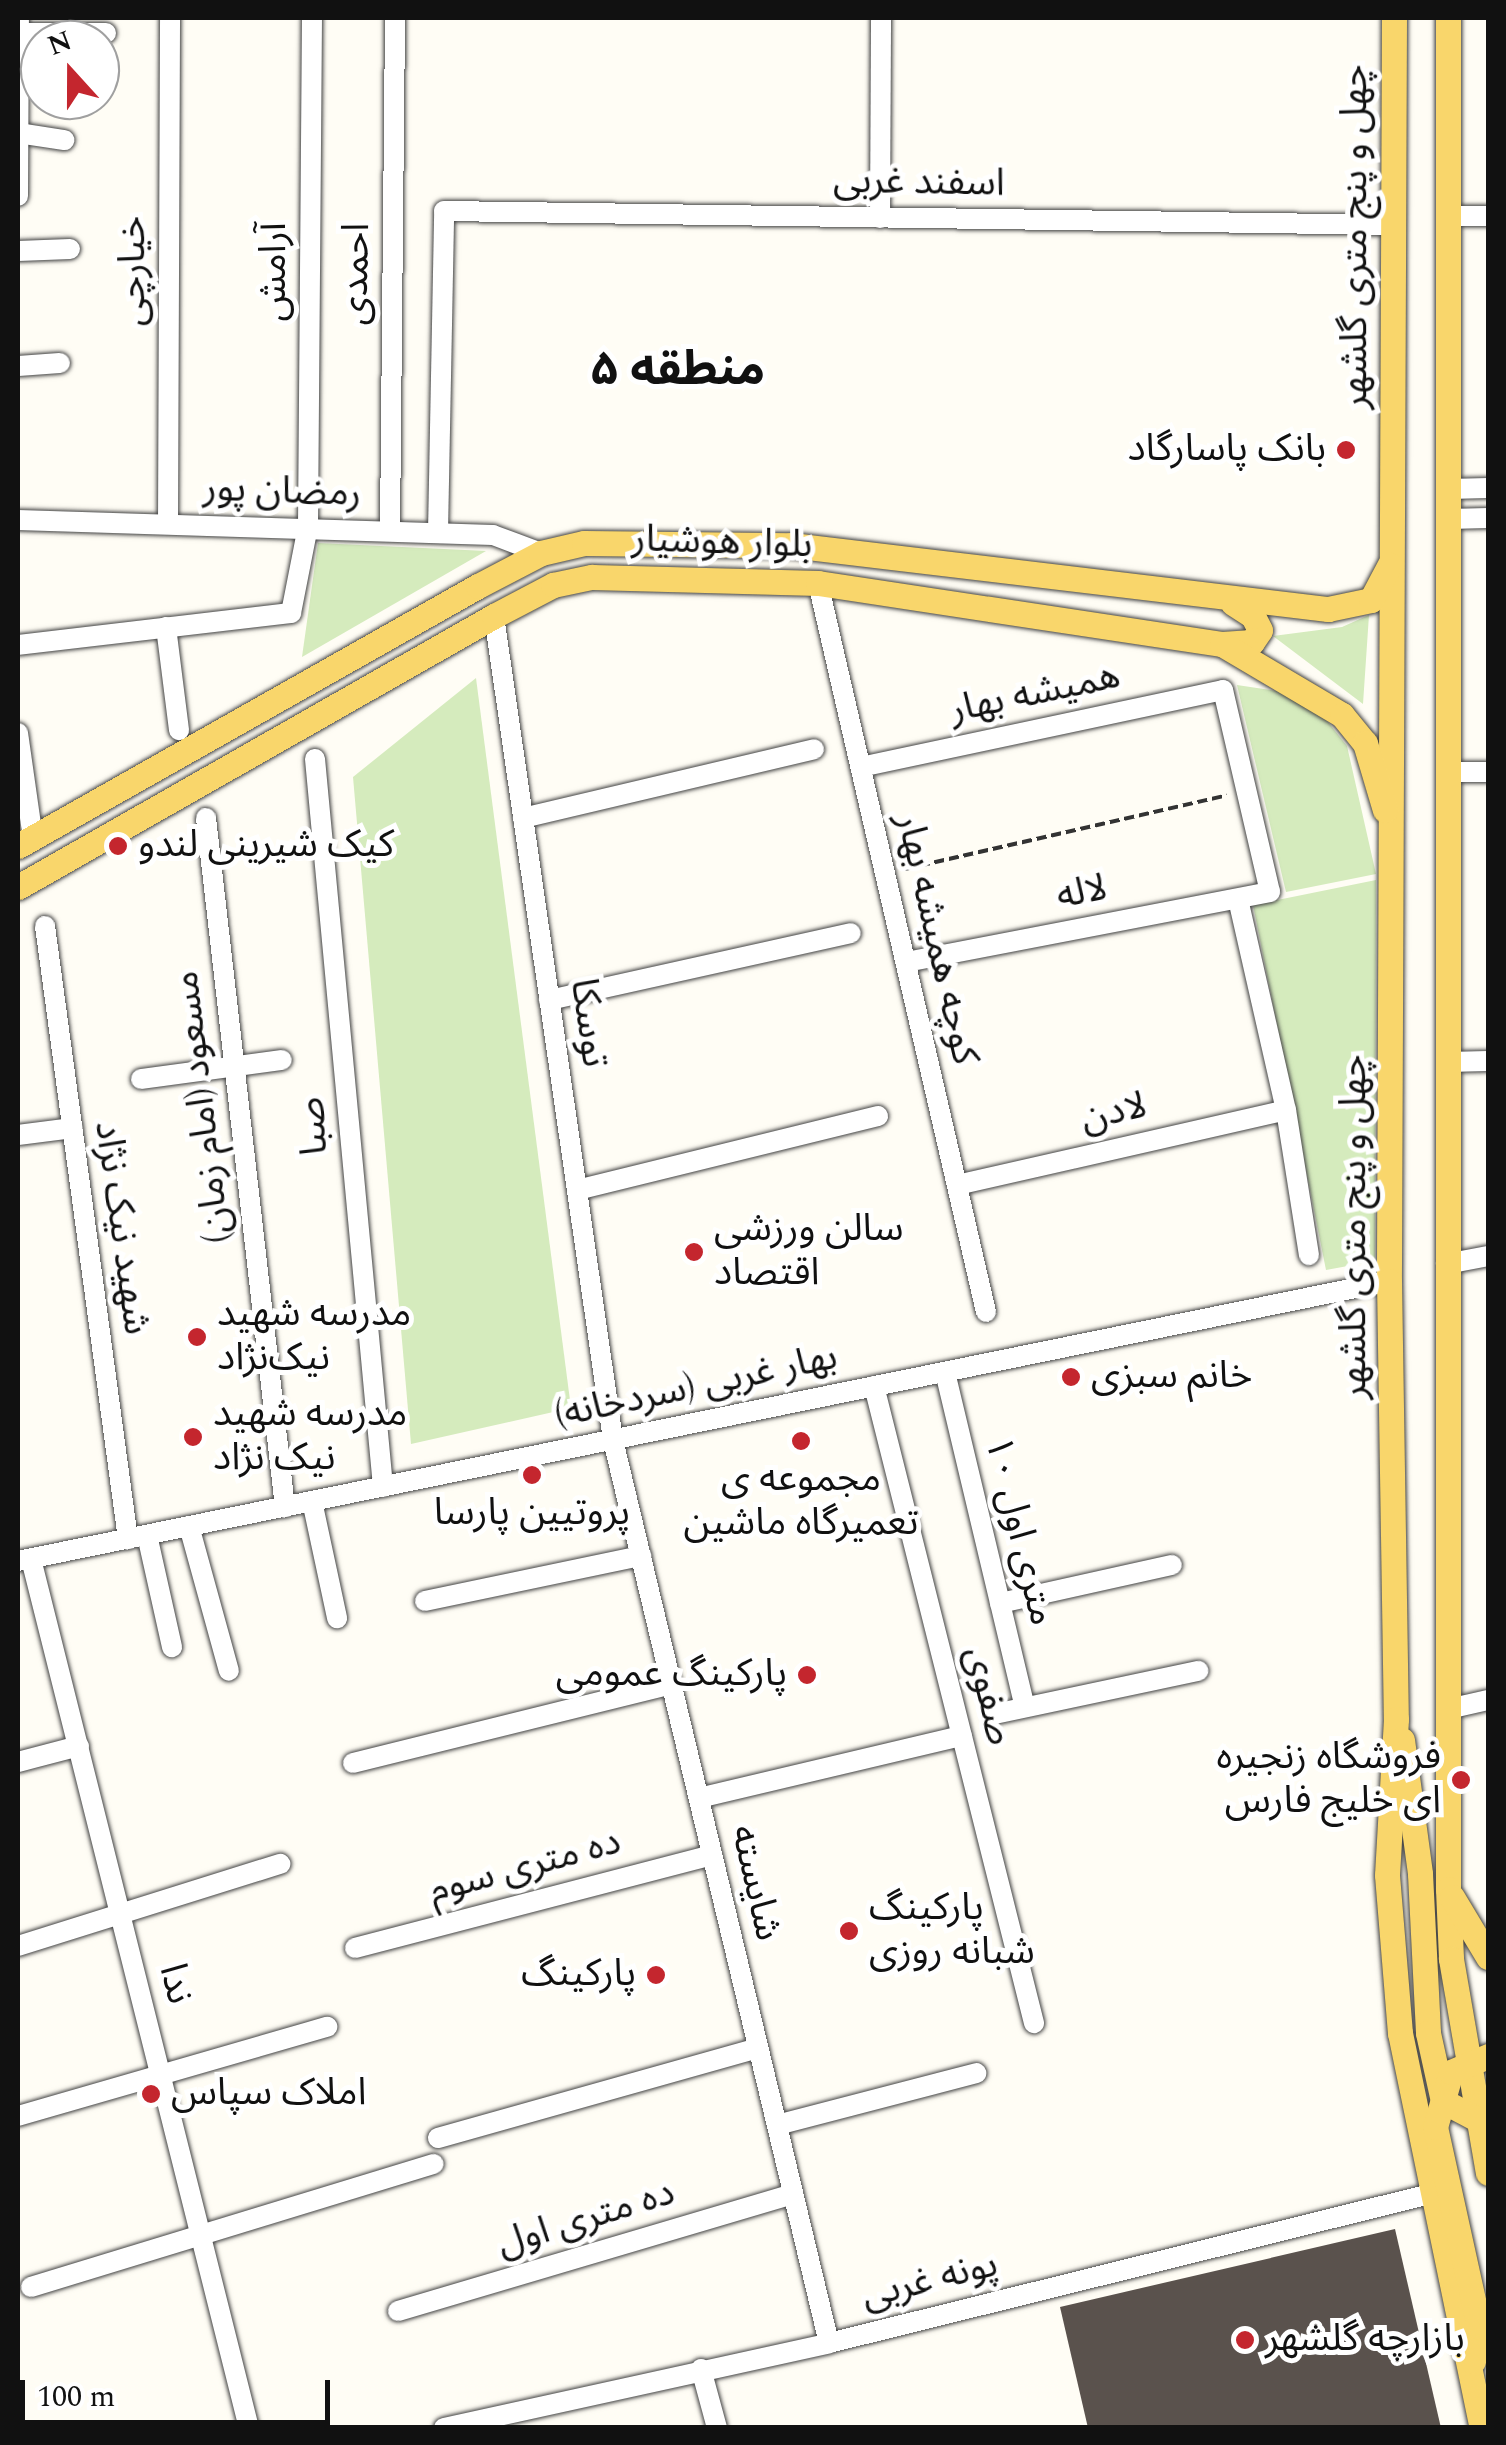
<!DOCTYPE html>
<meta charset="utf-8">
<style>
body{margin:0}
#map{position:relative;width:1506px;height:2445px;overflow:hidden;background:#fffdf5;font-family:Spectral,"Noto Sans Arabic",serif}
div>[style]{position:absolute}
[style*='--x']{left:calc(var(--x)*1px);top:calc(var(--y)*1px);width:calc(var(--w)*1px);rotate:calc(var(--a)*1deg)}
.green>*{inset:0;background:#d5ebbd}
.building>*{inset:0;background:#5a524d}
.path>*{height:4px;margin-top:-2px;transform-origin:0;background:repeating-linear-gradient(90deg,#333 0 10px,transparent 0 15px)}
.roads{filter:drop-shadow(0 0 2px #444) drop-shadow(0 0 2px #444)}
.minor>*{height:20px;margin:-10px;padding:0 10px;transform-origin:10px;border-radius:10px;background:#fff}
.major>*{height:25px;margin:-12.5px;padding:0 12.5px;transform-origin:12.5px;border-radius:12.5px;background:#f9d66b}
.dots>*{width:28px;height:28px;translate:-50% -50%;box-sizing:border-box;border:5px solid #fff;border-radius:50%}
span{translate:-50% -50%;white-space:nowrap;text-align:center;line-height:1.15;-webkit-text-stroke:10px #fff;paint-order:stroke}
.street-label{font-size:38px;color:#111}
.poi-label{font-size:38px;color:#111}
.right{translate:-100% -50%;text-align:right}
.left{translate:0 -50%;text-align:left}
.district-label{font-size:48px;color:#111;font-weight:700}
.frame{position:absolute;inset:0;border:20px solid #111;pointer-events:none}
.north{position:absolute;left:20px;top:20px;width:100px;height:100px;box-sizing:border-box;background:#fff;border:2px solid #a0a0a0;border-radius:50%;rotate:339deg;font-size:28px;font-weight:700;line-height:40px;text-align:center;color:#111}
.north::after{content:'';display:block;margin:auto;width:35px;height:45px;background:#c4262e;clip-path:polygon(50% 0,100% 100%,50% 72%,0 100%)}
.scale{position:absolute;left:20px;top:2380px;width:310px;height:45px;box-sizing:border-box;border:5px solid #111;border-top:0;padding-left:12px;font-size:30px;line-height:35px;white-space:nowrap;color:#111;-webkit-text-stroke:8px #fff;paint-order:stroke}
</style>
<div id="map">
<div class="green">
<div style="clip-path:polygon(318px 543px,486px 551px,302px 657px)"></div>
<div style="clip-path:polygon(1369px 615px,1363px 704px,1273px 636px,1342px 627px)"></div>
<div style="clip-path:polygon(476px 678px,571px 1408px,411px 1444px,353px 777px)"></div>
<div style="clip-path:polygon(1237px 685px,1283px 692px,1324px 717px,1347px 746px,1376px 874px,1286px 892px)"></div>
<div style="clip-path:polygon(1376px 880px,1375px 1261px,1326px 1270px,1253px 905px)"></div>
</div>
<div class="building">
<div style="clip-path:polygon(1395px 2229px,1441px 2428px,1088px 2428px,1060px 2307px)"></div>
</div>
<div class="path">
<div style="--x:905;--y:869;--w:330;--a:-12.9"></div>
</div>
<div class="roads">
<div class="minor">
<div style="--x:19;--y:33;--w:87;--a:0"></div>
<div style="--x:18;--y:133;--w:47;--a:8.7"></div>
<div style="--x:18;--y:196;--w:178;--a:-89.7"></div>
<div style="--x:1448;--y:216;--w:40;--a:0"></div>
<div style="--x:880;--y:218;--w:200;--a:-89.7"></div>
<div style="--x:18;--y:251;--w:52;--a:-2.2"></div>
<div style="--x:18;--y:366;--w:42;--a:-4.1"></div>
<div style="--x:1448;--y:489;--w:40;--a:-1.4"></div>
<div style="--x:1448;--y:519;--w:40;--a:-1.4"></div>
<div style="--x:18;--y:520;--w:475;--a:1.8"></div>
<div style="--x:493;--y:535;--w:51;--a:20.6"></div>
<div style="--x:168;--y:524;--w:506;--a:-89.77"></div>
<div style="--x:390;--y:531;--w:513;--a:-89.44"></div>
<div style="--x:438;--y:533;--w:322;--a:-88.9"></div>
<div style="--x:444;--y:211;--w:950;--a:0.84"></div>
<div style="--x:818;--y:583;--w:748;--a:77.02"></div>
<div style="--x:494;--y:616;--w:833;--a:81.78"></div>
<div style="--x:613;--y:1440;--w:928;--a:76.55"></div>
<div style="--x:166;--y:627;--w:104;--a:82.8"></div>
<div style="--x:18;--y:645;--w:275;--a:-6.7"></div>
<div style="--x:291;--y:613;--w:89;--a:-78.9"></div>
<div style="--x:308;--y:526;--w:508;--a:-89.55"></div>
<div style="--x:18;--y:733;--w:106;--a:81.9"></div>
<div style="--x:315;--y:759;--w:731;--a:84.66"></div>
<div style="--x:861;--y:767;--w:370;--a:-12"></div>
<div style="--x:1223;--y:690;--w:207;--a:76.9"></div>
<div style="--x:1270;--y:892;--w:371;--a:169.1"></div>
<div style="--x:1447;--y:772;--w:41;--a:0"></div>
<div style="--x:206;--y:818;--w:694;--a:83.46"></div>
<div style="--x:523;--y:818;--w:299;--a:-13.3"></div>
<div style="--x:1238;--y:899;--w:216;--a:77.2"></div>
<div style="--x:1286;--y:1110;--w:147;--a:81"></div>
<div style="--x:45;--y:926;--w:619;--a:82.29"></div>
<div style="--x:549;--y:1000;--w:309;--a:-12.5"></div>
<div style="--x:1447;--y:1062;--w:41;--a:-1.4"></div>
<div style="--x:141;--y:1079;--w:142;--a:-7.7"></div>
<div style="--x:18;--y:1135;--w:55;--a:-7.3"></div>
<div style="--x:957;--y:1185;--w:337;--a:-12.8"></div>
<div style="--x:577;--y:1190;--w:310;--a:-13.8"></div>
<div style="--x:1446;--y:1264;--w:43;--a:-10.8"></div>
<div style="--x:945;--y:1372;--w:344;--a:76.6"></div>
<div style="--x:874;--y:1386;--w:657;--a:75.9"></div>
<div style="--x:312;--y:1501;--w:120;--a:77.9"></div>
<div style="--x:189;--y:1526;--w:150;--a:74.6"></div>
<div style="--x:147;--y:1535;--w:115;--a:77.4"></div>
<div style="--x:31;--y:1559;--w:896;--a:75.92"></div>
<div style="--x:18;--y:1561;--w:1399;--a:-11.54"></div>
<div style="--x:425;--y:1601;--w:221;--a:-11.8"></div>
<div style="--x:1000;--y:1603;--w:176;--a:-12.5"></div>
<div style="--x:1448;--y:1709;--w:41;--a:-12.7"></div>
<div style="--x:995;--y:1714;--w:208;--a:-12"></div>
<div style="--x:18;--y:1762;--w:63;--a:-14.7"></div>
<div style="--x:353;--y:1763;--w:329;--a:-13.9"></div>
<div style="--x:699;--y:1798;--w:270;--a:-13.3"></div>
<div style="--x:18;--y:1946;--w:275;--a:-17.4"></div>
<div style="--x:355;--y:1948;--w:369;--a:-14.6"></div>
<div style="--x:18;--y:2116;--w:322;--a:-16.1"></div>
<div style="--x:777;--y:2125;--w:206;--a:-14.6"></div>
<div style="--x:438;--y:2138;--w:332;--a:-15.7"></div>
<div style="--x:31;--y:2287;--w:421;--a:-17"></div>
<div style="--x:398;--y:2311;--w:412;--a:-16.5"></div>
<div style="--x:701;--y:2369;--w:61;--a:74.8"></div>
<div style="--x:444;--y:2428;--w:394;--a:-12.4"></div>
<div style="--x:829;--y:2343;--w:619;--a:-13.92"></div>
</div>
<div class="major">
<div style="--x:1394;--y:18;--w:1263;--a:90.23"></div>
<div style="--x:1389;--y:1281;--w:438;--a:89.1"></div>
<div style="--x:1396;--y:1719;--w:156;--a:93.3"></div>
<div style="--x:1387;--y:1875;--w:159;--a:85.3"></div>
<div style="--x:1400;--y:2033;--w:403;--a:78.3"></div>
<div style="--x:1448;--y:18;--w:1871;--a:90"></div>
<div style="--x:1448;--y:1889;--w:70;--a:87.5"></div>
<div style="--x:1451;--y:1959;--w:217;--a:80.2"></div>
<div style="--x:1222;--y:644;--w:30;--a:-4"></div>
<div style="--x:1252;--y:642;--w:14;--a:-56"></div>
<div style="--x:1260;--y:630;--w:16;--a:-117"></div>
<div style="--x:1253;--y:616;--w:24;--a:-147"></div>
<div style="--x:18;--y:846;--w:528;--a:-29.48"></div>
<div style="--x:478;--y:586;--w:71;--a:-27.6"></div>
<div style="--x:541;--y:553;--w:44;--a:-13.1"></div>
<div style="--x:584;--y:543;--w:207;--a:0.6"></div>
<div style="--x:791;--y:545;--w:541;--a:6.8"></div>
<div style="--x:1328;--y:609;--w:44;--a:-11.8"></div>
<div style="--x:1371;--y:600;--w:40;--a:-62"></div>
<div style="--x:18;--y:887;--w:548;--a:-29.65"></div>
<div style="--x:494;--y:616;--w:67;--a:-27.7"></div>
<div style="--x:553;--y:585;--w:40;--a:-12"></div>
<div style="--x:592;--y:577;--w:226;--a:1.5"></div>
<div style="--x:818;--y:583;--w:409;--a:8.6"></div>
<div style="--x:1222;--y:644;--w:139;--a:30.6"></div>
<div style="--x:1342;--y:715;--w:36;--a:51"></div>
<div style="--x:1365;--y:743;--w:70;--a:73.4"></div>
<div style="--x:1402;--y:1740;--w:135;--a:82.3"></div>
<div style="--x:1420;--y:1874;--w:159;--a:87.1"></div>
<div style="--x:1428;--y:2033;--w:70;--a:77.6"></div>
<div style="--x:1443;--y:2101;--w:40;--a:28"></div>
<div style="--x:1452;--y:1897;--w:70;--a:59"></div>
<div style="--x:1473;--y:2361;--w:35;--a:-80"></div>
<div style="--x:1479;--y:2327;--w:205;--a:-102.4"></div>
<div style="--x:1435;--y:2127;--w:57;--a:-73.8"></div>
<div style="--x:1451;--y:2072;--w:40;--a:-23.4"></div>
</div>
</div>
<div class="dots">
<div style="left:1346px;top:450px;background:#c4262e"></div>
<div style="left:118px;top:846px;background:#c4262e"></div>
<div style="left:694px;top:1252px;background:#c4262e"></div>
<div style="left:197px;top:1337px;background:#c4262e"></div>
<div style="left:1071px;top:1377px;background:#c4262e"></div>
<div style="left:193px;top:1437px;background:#c4262e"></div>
<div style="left:801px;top:1441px;background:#c4262e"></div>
<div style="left:532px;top:1475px;background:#c4262e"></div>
<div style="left:807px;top:1675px;background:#c4262e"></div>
<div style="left:1461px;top:1780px;background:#c4262e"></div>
<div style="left:849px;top:1931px;background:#c4262e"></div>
<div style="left:656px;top:1975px;background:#c4262e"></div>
<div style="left:151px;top:2094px;background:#c4262e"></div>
<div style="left:1245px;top:2340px;background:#c4262e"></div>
</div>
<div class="street-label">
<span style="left:919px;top:183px;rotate:1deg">اسفند غربی</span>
<span style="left:1356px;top:237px;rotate:-90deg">چهل و پنج متری گلشهر</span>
<span style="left:134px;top:271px;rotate:-90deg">خیارچی</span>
<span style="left:275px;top:272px;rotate:-90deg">آرامش</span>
<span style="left:357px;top:274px;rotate:-89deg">احمدی</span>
<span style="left:282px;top:492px;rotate:2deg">رمضان پور</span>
<span style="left:722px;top:543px;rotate:2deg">بلوار هوشیار</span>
<span style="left:1035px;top:694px;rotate:-12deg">همیشه بهار</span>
<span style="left:1082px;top:893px;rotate:-11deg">لاله</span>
<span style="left:936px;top:939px;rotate:77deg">کوچه همیشه بهار</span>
<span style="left:588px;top:1023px;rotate:82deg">توسکا</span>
<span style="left:203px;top:1107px;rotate:-97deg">مسعود (امام زمان)</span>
<span style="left:1114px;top:1113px;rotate:-13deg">لادن</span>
<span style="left:314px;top:1126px;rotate:-95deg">صبا</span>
<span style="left:1355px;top:1227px;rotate:-90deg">چهل و پنج متری گلشهر</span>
<span style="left:121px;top:1228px;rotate:82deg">شهید نیک نژاد</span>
<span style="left:696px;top:1387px;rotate:-12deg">بهار غربی (سردخانه)</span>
<span style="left:1019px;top:1531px;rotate:76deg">۱۰ متری اول</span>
<span style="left:988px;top:1696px;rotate:76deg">صفوی</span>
<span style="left:525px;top:1867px;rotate:-15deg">ده متری سوم</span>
<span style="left:755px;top:1883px;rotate:77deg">شایسته</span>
<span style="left:175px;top:1984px;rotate:76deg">ندا</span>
<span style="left:586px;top:2219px;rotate:-17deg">ده متری اول</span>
<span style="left:930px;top:2281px;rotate:-14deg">پونه غربی</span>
</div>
<div class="poi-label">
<span class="right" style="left:1326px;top:450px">بانک پاسارگاد</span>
<span class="left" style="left:138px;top:846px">کیک شیرینی لندو</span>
<span class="left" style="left:714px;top:1252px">سالن ورزشی<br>اقتصاد</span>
<span class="left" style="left:217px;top:1337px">مدرسه شهید<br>نیک‌نژاد</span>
<span class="left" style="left:1091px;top:1377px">خانم سبزی</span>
<span class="left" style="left:213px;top:1437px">مدرسه شهید<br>نیک نژاد</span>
<span style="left:801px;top:1502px">مجموعه ی<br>تعمیرگاه ماشین</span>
<span style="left:532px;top:1514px">پروتیین پارسا</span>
<span class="right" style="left:787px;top:1675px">پارکینگ عمومی</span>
<span class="right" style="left:1441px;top:1780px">فروشگاه زنجیره<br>ای خلیج فارس</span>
<span class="left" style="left:869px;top:1931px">پارکینگ<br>شبانه روزی</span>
<span class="right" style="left:636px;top:1975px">پارکینگ</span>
<span class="left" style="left:171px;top:2094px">املاک سپاس</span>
<span class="left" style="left:1265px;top:2340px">بازارچه گلشهر</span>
</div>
<div class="district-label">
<span style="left:678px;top:370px">منطقه ۵</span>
</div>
<div class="frame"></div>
<div class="north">N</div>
<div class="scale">100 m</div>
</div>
